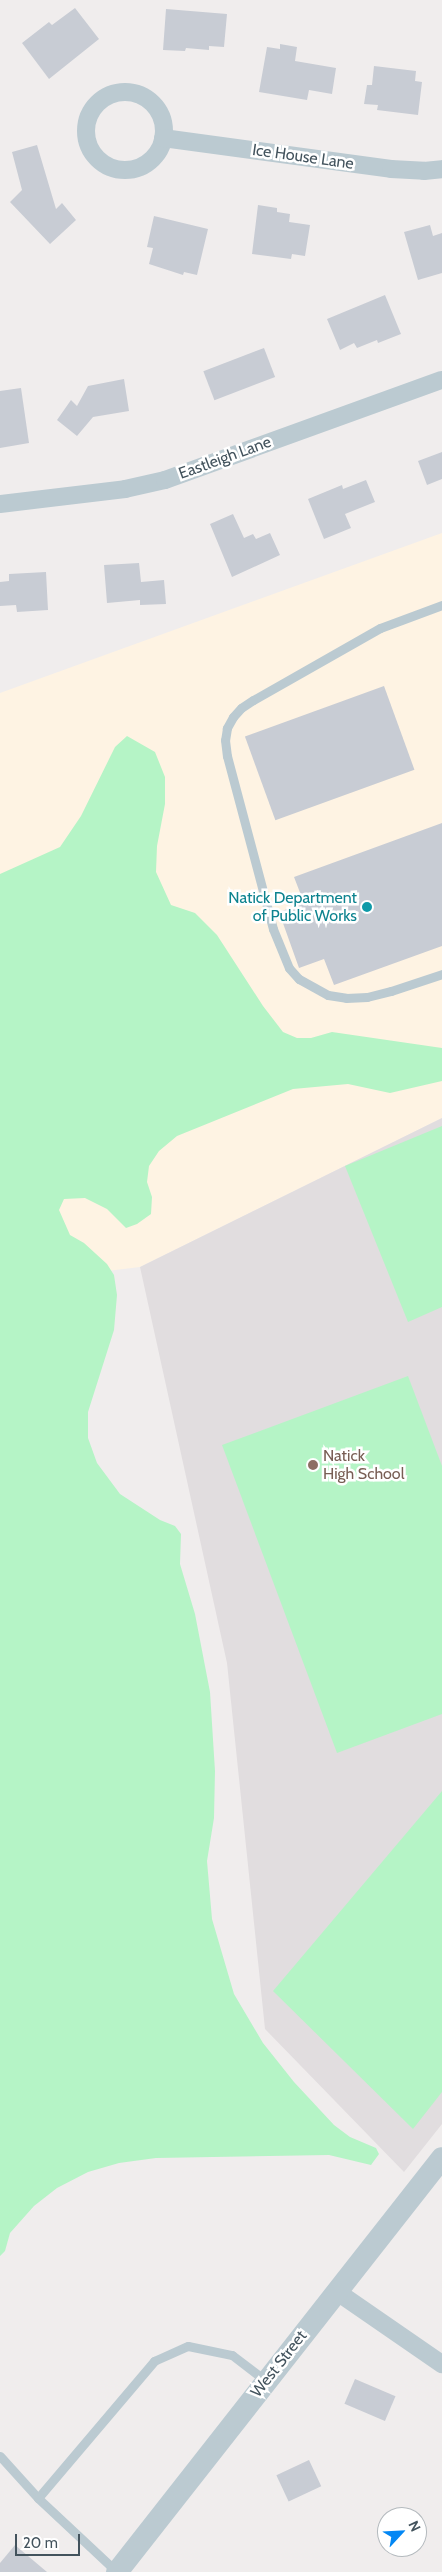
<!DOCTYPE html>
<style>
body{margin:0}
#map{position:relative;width:442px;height:2572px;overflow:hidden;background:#f0eded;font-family:Cabin,sans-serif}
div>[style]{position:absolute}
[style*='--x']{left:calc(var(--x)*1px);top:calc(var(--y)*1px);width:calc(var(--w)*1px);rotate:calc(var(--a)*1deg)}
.commercial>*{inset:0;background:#fef3e3}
.education>*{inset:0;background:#e1dddf}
.green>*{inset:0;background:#b5f4c6}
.building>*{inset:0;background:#c8ccd4;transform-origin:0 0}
.service>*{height:9px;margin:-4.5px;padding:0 4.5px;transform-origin:4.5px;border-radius:4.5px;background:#bbcad1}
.minor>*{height:18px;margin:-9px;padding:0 9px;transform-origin:9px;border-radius:9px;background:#bbcad1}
.minor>.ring{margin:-9px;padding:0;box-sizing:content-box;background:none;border:18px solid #bbcad1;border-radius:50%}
.tertiary>*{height:22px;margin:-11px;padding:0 11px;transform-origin:11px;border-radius:11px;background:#bbcad1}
.dots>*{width:14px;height:14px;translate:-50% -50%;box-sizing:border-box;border:2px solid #fff;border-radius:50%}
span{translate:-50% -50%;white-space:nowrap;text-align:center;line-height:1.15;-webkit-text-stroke:5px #fff;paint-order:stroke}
.street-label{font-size:16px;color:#43535d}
.culture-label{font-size:16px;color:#0d838f}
.right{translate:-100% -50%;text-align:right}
.education-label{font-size:16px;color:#785e54}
.left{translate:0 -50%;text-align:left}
.north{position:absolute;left:377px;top:2507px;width:50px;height:50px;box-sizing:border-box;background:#fff;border:1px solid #b4babe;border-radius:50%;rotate:65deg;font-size:14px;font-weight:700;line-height:20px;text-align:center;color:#43535d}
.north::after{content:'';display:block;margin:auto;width:18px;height:22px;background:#0387f4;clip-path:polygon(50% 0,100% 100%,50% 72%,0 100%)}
.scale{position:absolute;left:15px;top:2534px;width:65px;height:22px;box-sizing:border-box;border:2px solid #43535d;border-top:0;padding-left:6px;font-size:15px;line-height:18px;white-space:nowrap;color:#43535d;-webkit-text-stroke:4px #fff;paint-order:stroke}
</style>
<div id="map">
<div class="commercial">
<div style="clip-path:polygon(442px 533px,442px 1118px,140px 1267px,0 1284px,0 693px)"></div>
</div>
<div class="education">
<div style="clip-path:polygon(442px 1118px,442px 2124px,404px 2172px,265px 2029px,227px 1663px,140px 1267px)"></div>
</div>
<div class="green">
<div style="clip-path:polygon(127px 736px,155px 752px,165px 777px,165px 804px,157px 846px,156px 872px,171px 905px,195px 913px,217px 935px,263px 1006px,283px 1032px,297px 1038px,311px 1038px,332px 1032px,442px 1048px,442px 1081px,390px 1093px,348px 1084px,293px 1089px,177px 1136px,159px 1151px,149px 1166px,147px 1182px,152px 1197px,151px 1214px,137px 1224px,126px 1228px,107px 1209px,85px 1198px,64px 1199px,59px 1210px,70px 1235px,84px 1243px,107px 1264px,114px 1275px,117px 1295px,114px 1330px,88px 1412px,88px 1438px,97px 1463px,120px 1494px,160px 1520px,175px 1526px,181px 1534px,180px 1564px,195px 1614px,210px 1692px,215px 1771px,214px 1818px,207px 1861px,212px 1919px,234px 1994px,263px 2043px,294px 2082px,334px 2125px,350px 2137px,376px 2148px,379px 2154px,371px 2165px,329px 2155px,156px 2158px,119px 2163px,88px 2172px,57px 2188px,34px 2206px,10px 2233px,5px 2251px,0 2256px,0 874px,60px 847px,81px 816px,115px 747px)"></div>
<div style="clip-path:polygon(442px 1126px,442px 1307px,408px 1322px,345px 1166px)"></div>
<div style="clip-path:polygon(408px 1376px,442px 1466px,442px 1714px,337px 1753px,222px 1445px)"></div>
<div style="clip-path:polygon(442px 1791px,442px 2092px,413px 2129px,273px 1991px)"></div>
</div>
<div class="building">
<div style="clip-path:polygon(75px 8px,99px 39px,49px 79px,22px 43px,49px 22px,52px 25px)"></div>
<div style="clip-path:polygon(166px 9px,227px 14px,224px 47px,209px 46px,209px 50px,186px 48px,185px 51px,163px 50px)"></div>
<div style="clip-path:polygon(280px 44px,297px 47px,295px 61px,336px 68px,332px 94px,309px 90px,307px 100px,259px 92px,267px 47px,280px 49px)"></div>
<div style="clip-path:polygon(374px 66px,416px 71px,415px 81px,422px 82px,418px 115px,377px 110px,378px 105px,364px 104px,367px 85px,372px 85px)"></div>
<div style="clip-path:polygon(37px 145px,56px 209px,62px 203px,76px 220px,50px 244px,10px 202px,22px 190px,12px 152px)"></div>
<div style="clip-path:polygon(258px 205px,277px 208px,277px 212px,290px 214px,289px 222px,310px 225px,305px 256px,292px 254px,291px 259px,252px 254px)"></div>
<div style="clip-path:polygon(154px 216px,208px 229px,197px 275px,184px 272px,183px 275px,149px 264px,153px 248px,147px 247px)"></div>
<div style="clip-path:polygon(430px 225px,433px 236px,442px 233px,442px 273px,418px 280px,404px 232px)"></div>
<div style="clip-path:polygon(385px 295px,401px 334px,378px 343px,377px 340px,357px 348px,354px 343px,340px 350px,327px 319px)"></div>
<div style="left:264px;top:348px;width:31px;height:65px;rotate:69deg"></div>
<div style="clip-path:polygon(124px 379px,129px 411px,93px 417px,77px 436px,57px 420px,71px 400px,77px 406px,88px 386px)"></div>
<div style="clip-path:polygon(21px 388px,29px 443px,0 448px,0 391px)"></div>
<div style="clip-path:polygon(442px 452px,442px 479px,427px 485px,418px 461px)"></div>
<div style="clip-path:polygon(366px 480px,375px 502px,345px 514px,351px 528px,324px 539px,308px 499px,342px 485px,343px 489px)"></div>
<div style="clip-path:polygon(233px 514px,244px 538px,253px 534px,256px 539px,270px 533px,280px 555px,232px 577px,210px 524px)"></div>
<div style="clip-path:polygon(139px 563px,141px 582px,164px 580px,166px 604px,140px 605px,140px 600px,107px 603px,104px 565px)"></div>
<div style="clip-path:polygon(46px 572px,48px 610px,17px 612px,16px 605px,0 606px,0 582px,9px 581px,9px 574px)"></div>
<div style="left:384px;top:686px;width:89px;height:148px;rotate:70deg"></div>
<div style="clip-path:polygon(442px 823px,442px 946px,334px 985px,324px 959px,299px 968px,279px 912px,304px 903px,294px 877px)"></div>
<div style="left:355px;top:2379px;width:44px;height:27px;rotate:23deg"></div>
<div style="left:309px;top:2460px;width:29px;height:36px;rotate:65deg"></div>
<div style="clip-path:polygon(15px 2545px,47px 2572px,0 2572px,0 2563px)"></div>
</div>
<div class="service">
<div style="--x:442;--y:605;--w:66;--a:159.6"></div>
<div style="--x:380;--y:628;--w:146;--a:150.4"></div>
<div style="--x:253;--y:700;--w:14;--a:146"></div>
<div style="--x:241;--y:708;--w:12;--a:132"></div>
<div style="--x:233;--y:717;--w:13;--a:119"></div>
<div style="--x:227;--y:728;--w:12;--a:99"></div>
<div style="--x:225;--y:740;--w:16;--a:83"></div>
<div style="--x:227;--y:756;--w:179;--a:75.1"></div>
<div style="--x:273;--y:929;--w:42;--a:67.7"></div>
<div style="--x:289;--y:968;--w:15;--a:48"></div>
<div style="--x:299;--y:979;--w:33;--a:29"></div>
<div style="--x:328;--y:995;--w:18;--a:9"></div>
<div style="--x:346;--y:998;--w:21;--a:-3"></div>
<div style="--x:367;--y:997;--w:25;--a:-14"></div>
<div style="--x:391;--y:991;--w:54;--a:-18.4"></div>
<div style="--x:0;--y:2456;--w:57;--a:47.9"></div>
<div style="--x:117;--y:2572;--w:108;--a:-136.9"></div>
<div style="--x:38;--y:2498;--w:180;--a:-49.7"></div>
<div style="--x:154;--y:2361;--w:37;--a:-24"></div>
<div style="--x:188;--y:2346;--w:45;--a:11.6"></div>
<div style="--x:232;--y:2355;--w:43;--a:37.4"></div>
</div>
<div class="minor">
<div class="ring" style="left:86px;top:92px;width:60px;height:60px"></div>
<div style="--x:163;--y:138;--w:230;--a:7.7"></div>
<div style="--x:391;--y:169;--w:33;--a:3"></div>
<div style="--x:424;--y:171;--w:18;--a:-6"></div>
<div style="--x:0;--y:504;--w:126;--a:-6.8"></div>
<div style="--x:125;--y:489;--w:41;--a:-12.7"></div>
<div style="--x:165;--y:480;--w:294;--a:-19.9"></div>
<div style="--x:336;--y:2291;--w:129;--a:34.6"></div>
</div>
<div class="tertiary">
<div style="--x:117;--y:2572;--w:526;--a:-51.87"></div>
</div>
<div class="dots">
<div style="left:367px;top:907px;background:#0f9aa8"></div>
<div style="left:313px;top:1465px;background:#8d6e63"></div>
</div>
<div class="street-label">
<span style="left:303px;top:157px;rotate:8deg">Ice House Lane</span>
<span style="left:225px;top:458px;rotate:-20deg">Eastleigh Lane</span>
<span style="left:279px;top:2364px;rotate:-52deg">West Street</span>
</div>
<div class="culture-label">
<span class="right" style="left:357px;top:907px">Natick Department<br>of Public Works</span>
</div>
<div class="education-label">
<span class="left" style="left:323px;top:1465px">Natick<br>High School</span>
</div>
<div class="north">N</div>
<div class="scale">20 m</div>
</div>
